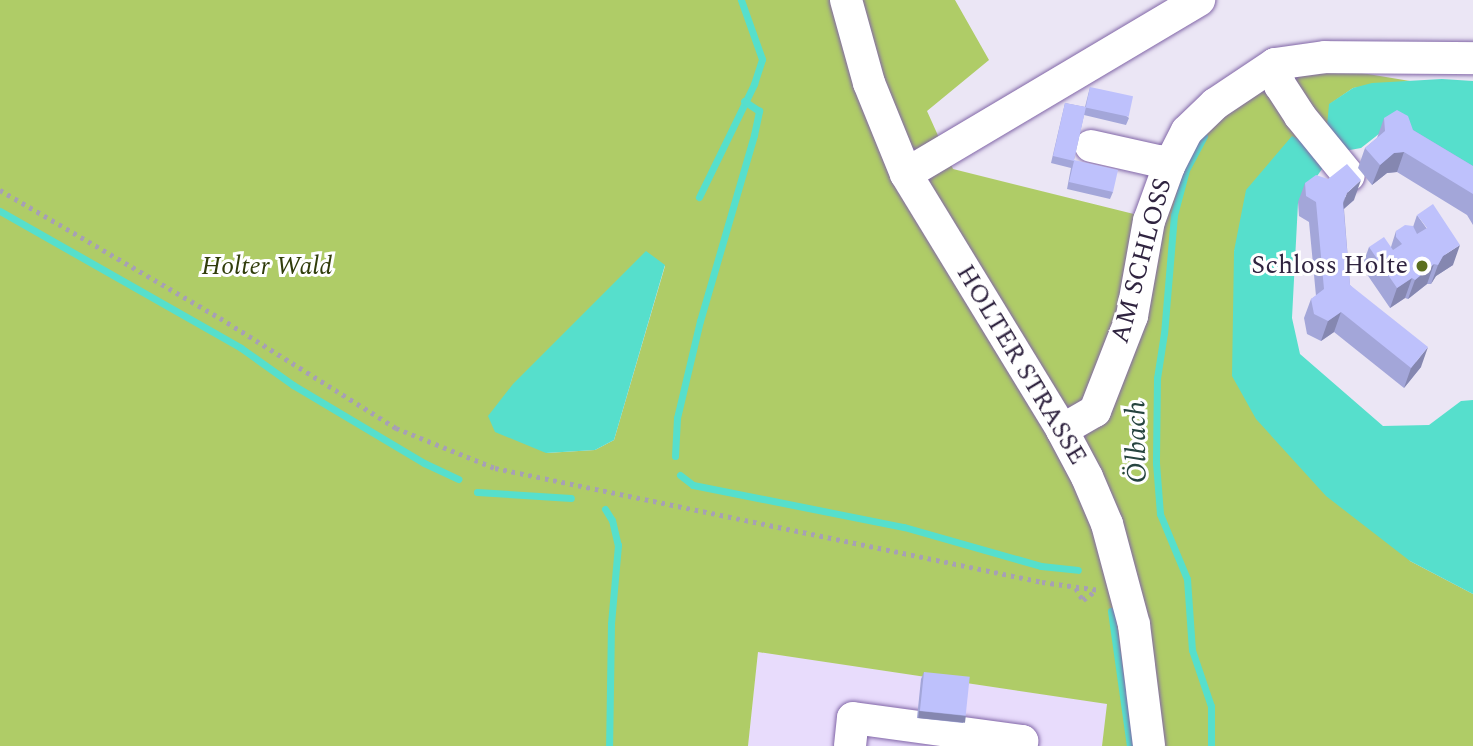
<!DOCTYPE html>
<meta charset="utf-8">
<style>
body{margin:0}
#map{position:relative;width:1473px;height:746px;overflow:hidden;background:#ebe6f5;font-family:Spectral,serif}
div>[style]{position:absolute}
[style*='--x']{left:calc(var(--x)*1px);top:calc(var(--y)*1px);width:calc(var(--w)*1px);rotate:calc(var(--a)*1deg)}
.built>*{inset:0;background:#e8dcfc}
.green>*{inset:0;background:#afcc67}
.water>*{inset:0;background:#56dfcc}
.stream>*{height:7px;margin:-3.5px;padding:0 3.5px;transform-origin:3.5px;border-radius:3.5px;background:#56dfcc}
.path>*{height:4.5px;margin-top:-2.25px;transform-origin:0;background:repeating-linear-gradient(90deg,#a7a0b4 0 3.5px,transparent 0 8.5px)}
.roads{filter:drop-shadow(0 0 2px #8166a7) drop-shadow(0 0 2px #8166a7)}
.minor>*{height:32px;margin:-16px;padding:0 16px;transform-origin:16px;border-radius:16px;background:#fff}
.wall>*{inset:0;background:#a3a6d9}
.shaded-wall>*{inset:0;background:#8587b0;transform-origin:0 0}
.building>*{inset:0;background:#bec1fc;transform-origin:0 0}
.dots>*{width:19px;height:19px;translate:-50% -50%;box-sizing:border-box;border:4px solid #fff;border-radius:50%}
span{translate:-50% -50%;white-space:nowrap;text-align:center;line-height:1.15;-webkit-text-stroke:6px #fff;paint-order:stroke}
.street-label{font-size:26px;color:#302440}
.poi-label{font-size:26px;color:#302440}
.right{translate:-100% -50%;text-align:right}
.park-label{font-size:26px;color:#313d0b;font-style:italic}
.water-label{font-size:28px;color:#26443f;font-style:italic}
</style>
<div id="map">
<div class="built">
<div style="clip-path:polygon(758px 652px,1108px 704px,1102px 746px,748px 746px)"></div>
</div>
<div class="green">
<div style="clip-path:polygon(evenodd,0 0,955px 0,989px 60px,927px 111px,953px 169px,1162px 221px,1195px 136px,1256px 87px,1312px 72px,1350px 71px,1410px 81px,1353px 88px,1330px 104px,1326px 137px,1234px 251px,1410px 561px,1473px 594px,1473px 746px,1102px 746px,1107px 704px,758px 652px,748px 746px,0 746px,0 0,646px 252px,665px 266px,614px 440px,595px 450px,546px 453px,646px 252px)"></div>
</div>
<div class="water">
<div style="clip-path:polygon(1442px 79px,1473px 81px,1473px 175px,1389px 126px,1361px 148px,1339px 152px,1327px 162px,1298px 203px,1292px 318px,1300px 354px,1383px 426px,1429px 425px,1461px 401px,1473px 400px,1473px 594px,1410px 561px,1326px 496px,1256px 419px,1232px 376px,1234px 251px,1246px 190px,1292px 136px,1315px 147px,1326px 137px,1329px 104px,1353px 88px,1372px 83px)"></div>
<div style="clip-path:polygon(646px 251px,665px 265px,614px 440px,595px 450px,546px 453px,495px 432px,488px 416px,513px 384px)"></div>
</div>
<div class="stream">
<div style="--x:1204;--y:136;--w:38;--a:118"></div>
<div style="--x:1186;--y:170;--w:47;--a:104.9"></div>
<div style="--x:1174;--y:215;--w:118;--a:94.8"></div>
<div style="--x:1164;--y:333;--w:46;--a:98.8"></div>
<div style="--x:1157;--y:378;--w:85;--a:90.7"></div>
<div style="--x:1156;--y:463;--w:51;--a:85.5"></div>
<div style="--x:1160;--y:514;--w:70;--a:67.4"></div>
<div style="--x:1187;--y:579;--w:71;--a:86"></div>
<div style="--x:1192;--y:650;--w:59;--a:71.3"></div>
<div style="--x:1211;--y:706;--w:40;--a:90"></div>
<div style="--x:699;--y:197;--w:126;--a:-64"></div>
<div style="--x:754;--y:84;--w:26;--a:-72"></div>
<div style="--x:762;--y:59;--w:63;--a:-109.6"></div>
<div style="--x:0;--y:211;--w:277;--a:29.6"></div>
<div style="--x:241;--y:348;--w:64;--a:35.4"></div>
<div style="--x:293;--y:385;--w:152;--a:30.8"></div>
<div style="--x:424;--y:463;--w:38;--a:25"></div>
<div style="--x:675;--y:456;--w:38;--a:-87"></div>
<div style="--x:677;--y:418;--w:100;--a:-76.7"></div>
<div style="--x:700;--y:321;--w:194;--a:-73.8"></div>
<div style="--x:754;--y:135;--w:25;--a:-78"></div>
<div style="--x:759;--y:111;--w:18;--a:-146"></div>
<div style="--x:680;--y:475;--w:16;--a:38"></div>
<div style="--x:693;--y:485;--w:215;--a:11.3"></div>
<div style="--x:904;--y:527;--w:142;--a:15.9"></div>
<div style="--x:1041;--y:566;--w:37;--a:6"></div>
<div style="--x:477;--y:492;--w:94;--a:3.7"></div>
<div style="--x:605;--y:509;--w:13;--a:58"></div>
<div style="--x:612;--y:520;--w:26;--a:77"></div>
<div style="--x:618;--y:545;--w:79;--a:95.1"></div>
<div style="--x:611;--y:624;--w:122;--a:90.9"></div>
<div style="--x:1111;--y:611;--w:136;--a:82"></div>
</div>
<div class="path">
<div style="--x:0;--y:190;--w:255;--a:30.2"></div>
<div style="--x:220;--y:318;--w:208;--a:32"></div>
<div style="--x:396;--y:428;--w:107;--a:22"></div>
<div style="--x:495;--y:468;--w:559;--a:11.77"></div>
<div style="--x:1042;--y:582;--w:58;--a:8"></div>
<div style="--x:1076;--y:588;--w:14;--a:60"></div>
<div style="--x:1083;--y:600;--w:15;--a:-37"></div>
</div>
<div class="roads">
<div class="minor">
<div style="--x:846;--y:0;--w:86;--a:74.5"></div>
<div style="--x:869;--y:83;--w:98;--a:67.9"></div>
<div style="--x:906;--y:174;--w:300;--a:58.6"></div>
<div style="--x:1062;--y:430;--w:53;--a:62"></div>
<div style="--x:1087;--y:477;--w:51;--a:66.9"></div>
<div style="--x:1107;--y:524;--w:105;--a:75"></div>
<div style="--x:1134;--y:625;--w:122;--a:82.9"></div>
<div style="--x:1275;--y:64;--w:22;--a:77"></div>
<div style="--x:1280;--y:85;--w:37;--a:57"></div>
<div style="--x:1300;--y:116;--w:77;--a:50.8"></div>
<div style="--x:1091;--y:146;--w:69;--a:12.6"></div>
<div style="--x:1158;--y:161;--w:12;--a:24"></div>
<div style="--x:906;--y:174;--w:341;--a:-30.7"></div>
<div style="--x:1062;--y:430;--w:38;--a:-30"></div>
<div style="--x:1095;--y:411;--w:102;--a:-68.7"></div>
<div style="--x:1132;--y:316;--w:97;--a:-79.9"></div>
<div style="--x:1149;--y:221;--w:59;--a:-70"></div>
<div style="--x:1169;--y:166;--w:39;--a:-63"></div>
<div style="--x:1187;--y:131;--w:39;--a:-44"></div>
<div style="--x:1215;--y:104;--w:72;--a:-33.7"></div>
<div style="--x:1275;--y:64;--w:50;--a:-8"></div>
<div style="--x:1325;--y:57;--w:148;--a:0.4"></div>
<div style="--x:850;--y:746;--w:28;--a:-84"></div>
<div style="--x:853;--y:718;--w:171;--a:7.8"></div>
<div style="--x:1022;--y:741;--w:5;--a:101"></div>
</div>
</div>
<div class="wall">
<div style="clip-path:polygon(1090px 87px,1129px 118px,1126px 125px,1084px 115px,1074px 160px,1113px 192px,1110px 199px,1067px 189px,1071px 168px,1051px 163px,1065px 103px,1085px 107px)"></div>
<div style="clip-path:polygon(1384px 118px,1413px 130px,1473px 166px,1473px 225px,1467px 215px,1397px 172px,1387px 173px,1372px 185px,1358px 168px,1365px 148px,1377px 138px)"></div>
<div style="clip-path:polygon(1305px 183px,1354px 200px,1344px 209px,1350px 285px,1421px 367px,1404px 388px,1334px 332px,1321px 341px,1307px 334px,1304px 318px,1311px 299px,1316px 296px,1309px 222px,1299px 216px,1298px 202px)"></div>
<div style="clip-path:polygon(1417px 215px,1453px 265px,1436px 276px,1431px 284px,1427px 284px,1408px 299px,1405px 298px,1390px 308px,1362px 267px,1369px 247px,1391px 247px,1396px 231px,1413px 227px)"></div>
<div style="clip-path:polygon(924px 672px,966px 716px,963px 723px,917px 718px,921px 679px)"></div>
</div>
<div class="shaded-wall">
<div style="clip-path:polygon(1404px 152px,1397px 172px,1387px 173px,1372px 185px,1380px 165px,1394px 153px)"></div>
<div style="clip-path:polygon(1361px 180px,1354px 200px,1340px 212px,1347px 193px)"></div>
<div style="clip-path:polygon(1460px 245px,1453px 265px,1436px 276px,1431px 284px,1438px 265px,1443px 256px)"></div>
<div style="clip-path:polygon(1434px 264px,1427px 284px,1408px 299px,1415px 280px)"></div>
<div style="clip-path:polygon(1412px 278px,1405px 298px,1390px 308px,1397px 288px)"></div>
<div style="clip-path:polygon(1341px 312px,1334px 332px,1321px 341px,1328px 321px)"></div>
<div style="clip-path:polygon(1428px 347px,1421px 367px,1404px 388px,1411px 368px)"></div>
<div style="left:919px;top:711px;width:47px;height:7px;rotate:6deg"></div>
</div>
<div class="building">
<div style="left:1090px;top:87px;width:44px;height:21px;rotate:12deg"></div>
<div style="clip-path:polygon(1065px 103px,1086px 107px,1074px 160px,1118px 170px,1113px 192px,1069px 182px,1074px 161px,1053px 156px)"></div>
<div style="clip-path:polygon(1397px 110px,1408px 116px,1413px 130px,1473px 166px,1473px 194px,1404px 152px,1394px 153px,1380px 165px,1365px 148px,1385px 131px,1384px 118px)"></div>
<div style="clip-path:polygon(1347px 164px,1361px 180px,1347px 193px,1343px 202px,1350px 285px,1428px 347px,1411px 368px,1341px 312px,1328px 321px,1314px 314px,1311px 299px,1324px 289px,1316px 202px,1306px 196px,1305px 183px,1316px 175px,1328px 179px)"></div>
<div style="clip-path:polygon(1433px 204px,1460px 245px,1443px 256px,1438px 265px,1434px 264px,1415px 280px,1412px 278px,1397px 288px,1369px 247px,1384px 237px,1393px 250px,1402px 244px,1396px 237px,1396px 231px,1405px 225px,1413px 226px,1417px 234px,1427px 228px,1417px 215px)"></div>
<div style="left:924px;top:672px;width:46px;height:39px;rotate:6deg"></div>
</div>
<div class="dots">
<div style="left:1422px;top:266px;background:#5b6f1e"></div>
</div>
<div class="street-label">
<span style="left:1142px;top:261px;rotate:-75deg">AM SCHLOSS</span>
<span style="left:1021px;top:365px;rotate:59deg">HOLTER STRASSE</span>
</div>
<div class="poi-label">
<span class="right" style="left:1408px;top:266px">Schloss Holte</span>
</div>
<div class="park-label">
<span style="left:267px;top:267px">Holter Wald</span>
</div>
<div class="water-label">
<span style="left:1137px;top:442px;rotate:-91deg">Ölbach</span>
</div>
</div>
